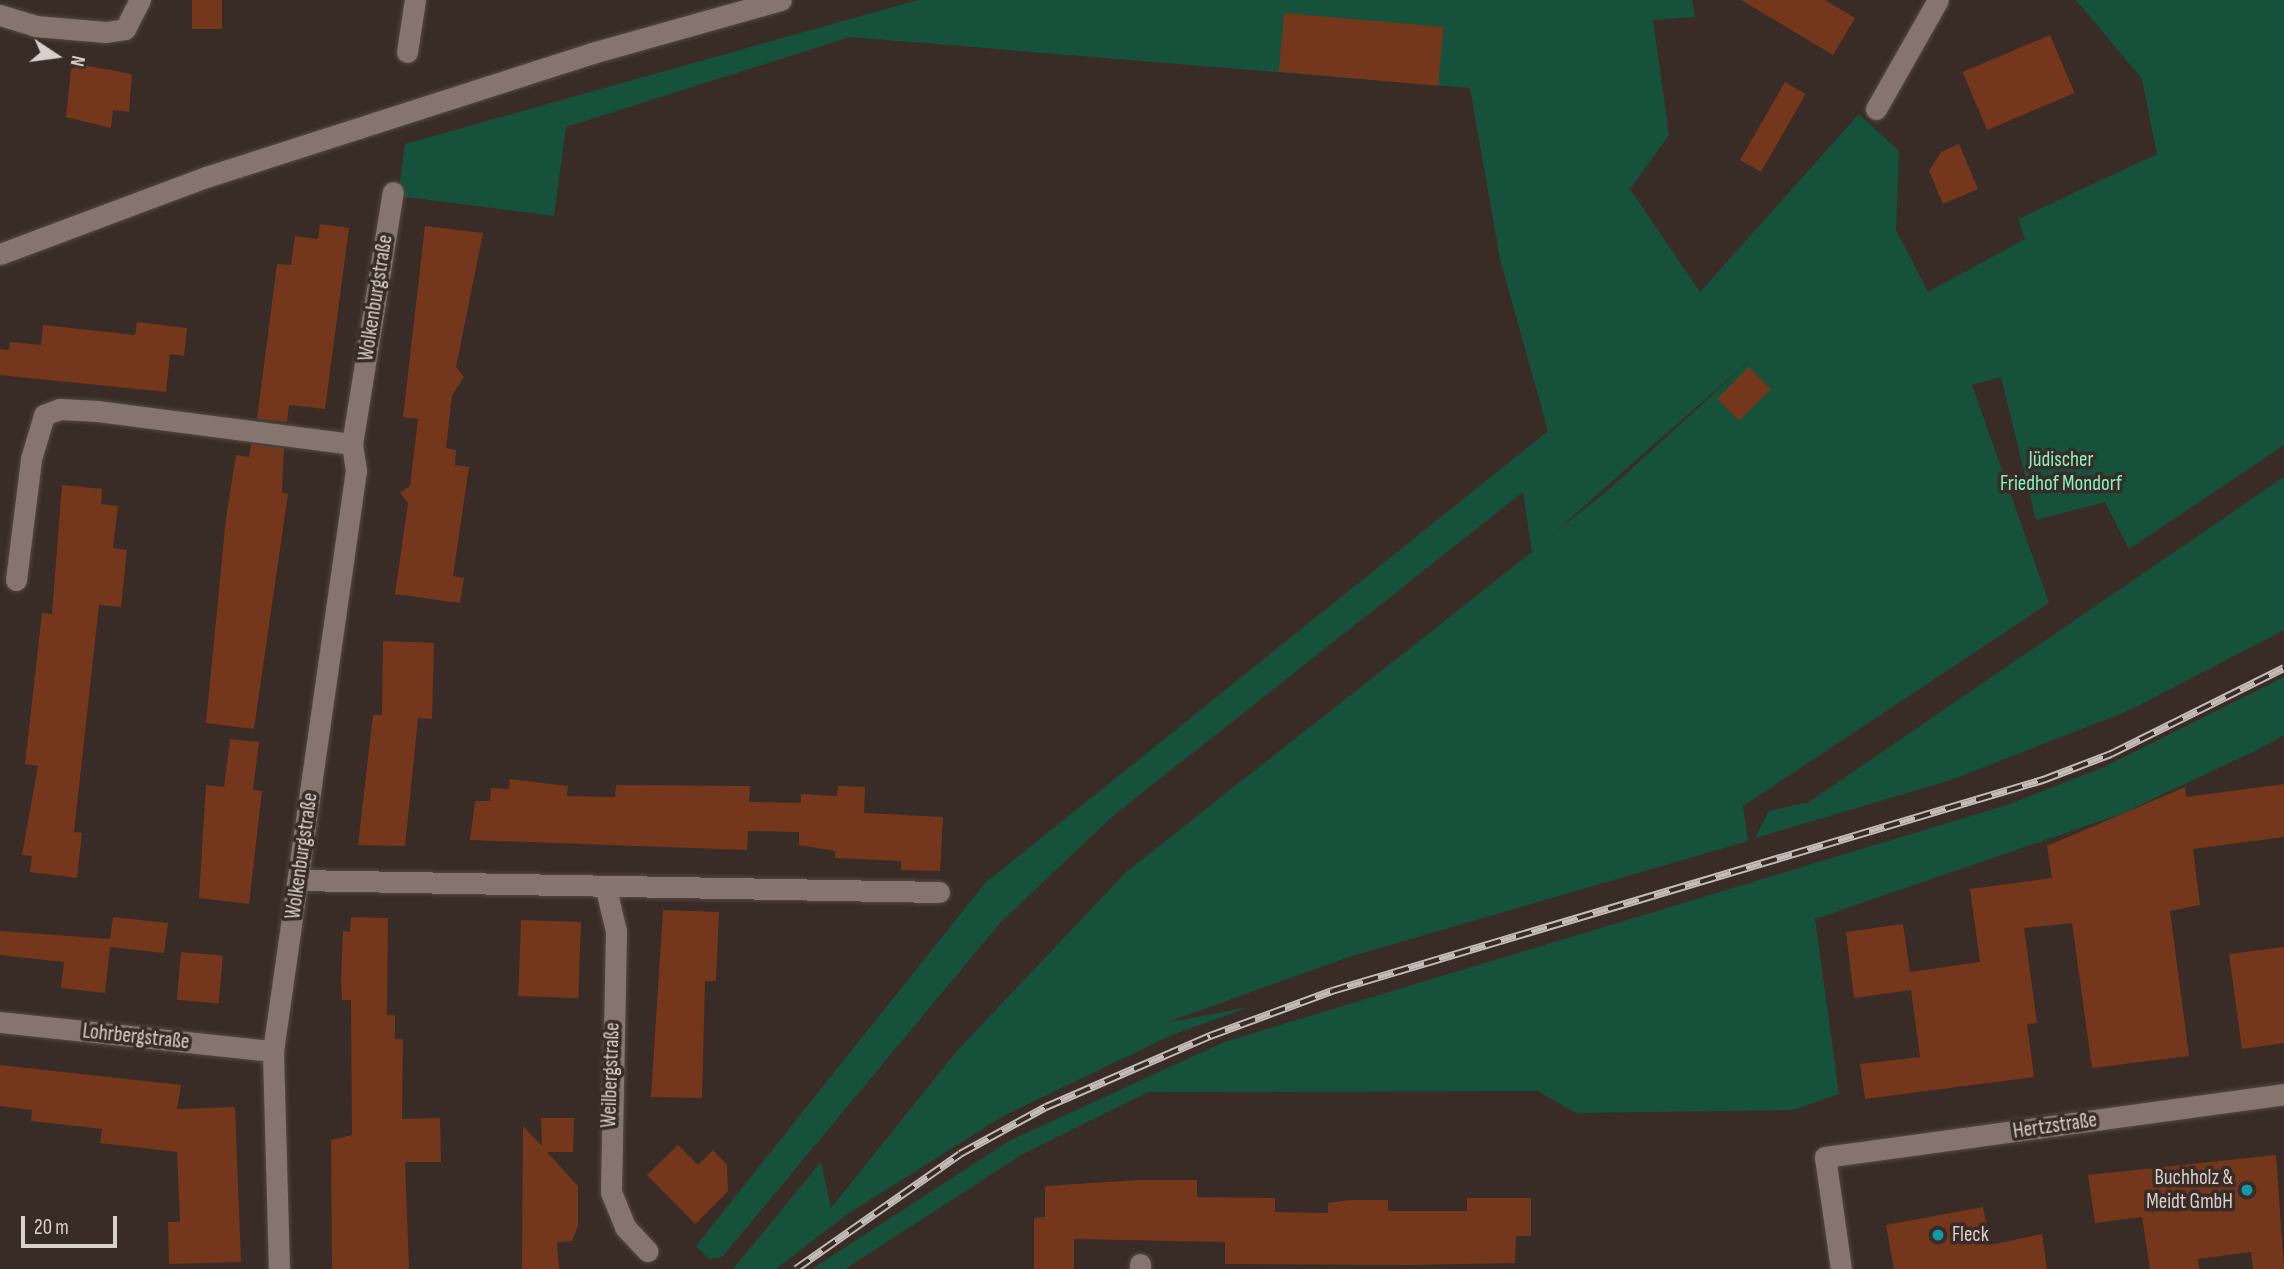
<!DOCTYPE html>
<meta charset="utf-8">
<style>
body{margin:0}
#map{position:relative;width:2284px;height:1269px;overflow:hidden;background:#392b26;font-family:"Sofia Sans Condensed",sans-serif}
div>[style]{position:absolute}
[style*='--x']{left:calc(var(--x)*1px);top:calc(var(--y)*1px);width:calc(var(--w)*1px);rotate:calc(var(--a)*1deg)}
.green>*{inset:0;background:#16523b}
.building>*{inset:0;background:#74371c;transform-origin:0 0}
.roads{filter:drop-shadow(0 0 2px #544944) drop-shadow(0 0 2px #544944)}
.street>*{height:21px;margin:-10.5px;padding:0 10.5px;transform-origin:10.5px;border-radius:10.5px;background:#86756f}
.secondary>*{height:21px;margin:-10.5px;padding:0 10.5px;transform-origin:10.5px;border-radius:10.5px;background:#86756f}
.rail>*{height:8px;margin-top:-4px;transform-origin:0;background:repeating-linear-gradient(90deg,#392b26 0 16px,#c4bab6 0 32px);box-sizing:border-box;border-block:2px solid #c4bab6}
.dots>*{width:19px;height:19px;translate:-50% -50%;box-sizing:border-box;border:4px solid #392b26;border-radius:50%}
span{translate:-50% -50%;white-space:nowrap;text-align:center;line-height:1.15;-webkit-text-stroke:7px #392b26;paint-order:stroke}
.street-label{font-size:21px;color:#d9d0cc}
.park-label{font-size:21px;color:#84f4c4}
.poi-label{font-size:21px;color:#d9d0cc}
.right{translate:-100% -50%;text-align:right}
.left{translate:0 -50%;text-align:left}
.north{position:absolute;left:21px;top:21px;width:70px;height:70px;-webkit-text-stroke:5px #392b26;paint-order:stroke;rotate:103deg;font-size:19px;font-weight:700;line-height:28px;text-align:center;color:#d9d0cc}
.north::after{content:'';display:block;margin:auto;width:24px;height:32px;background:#d9d0cc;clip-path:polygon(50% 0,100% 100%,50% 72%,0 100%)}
.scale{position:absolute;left:21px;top:1216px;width:96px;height:32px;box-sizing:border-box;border:4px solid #d9d0cc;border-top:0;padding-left:9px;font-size:21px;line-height:24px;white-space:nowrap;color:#d9d0cc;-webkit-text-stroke:5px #392b26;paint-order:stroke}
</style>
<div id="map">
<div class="green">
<div style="clip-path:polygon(evenodd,918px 0,1692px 0,1695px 17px,1653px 20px,1669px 135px,1630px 189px,1700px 292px,1859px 114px,1899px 151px,1896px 230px,1928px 292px,2025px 239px,2018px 219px,2157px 154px,2142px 79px,2076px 0,2284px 0,2284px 445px,2129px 549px,2105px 502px,2036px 520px,2001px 377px,1972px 385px,2049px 603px,1743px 806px,1748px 841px,1349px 957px,1165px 1023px,1250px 1007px,1172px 1035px,1003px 1116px,846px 1215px,776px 1269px,733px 1269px,821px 1162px,831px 1208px,957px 1051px,1126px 872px,1532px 552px,1523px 492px,1113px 816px,1000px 923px,722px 1257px,709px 1259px,696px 1246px,985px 883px,1548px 431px,1500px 259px,1470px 88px,850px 37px,566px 127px,554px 216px,398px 196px,405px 144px,918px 0,1755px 356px,1606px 492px,1554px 533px,1653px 445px,1755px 356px)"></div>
<div style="clip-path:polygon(2284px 477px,2284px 630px,2130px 710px,1951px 780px,1755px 838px,1769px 811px,1809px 802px)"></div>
<div style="clip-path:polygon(2284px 677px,2284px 735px,2257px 750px,2121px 814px,1815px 919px,1839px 1094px,1793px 1110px,1576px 1113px,1538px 1091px,1148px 1092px,1021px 1155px,845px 1269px,812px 1269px,1009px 1141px,1224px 1042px,2007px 805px,2104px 767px)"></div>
</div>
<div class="building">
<div style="left:192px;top:0;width:30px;height:29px"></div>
<div style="clip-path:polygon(1741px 0,1825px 0,1855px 18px,1833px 55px)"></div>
<div style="left:1284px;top:13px;width:160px;height:59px;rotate:5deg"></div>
<div style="left:2050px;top:35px;width:63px;height:95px;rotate:67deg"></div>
<div style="clip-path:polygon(82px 65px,132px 74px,129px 112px,113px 110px,111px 128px,66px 117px,71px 69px)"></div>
<div style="left:1785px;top:82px;width:24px;height:90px;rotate:30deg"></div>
<div style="clip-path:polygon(1959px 144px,1978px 189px,1943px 204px,1929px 171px,1941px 152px)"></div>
<div style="clip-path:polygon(320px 224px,349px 228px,325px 409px,289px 405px,287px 422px,257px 419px,277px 264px,291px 265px,295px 236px,318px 239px)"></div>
<div style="clip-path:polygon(425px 226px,483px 233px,456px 367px,464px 377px,452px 395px,446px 448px,456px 450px,455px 465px,469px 467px,453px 576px,464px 578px,460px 603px,395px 594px,408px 503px,400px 493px,410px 486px,418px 419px,403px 417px)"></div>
<div style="clip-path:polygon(137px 322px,187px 328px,184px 356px,170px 354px,166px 392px,0 375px,0 349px,9px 350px,10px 342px,41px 345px,43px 325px,135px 335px)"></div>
<div style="left:1749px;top:367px;width:31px;height:45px;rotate:45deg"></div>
<div style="clip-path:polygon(251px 444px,284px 448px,282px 493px,288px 494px,254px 729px,206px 723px,226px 518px,236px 455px,249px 457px)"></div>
<div style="clip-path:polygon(62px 485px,102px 489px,101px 504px,118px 506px,113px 548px,127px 550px,121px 607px,99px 605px,74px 832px,82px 833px,77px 878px,30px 872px,32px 856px,22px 855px,38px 766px,25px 764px,42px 613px,52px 614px)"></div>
<div style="clip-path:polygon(383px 641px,434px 643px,432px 719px,418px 718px,405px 846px,358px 845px,373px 715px,382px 715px)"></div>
<div style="clip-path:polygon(230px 739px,259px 742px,253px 790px,262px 791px,249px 904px,199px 898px,206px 785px,224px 787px)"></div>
<div style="clip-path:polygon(510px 779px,568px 786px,567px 796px,615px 797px,616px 785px,750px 786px,749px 802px,801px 803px,801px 794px,837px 796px,838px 786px,865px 787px,864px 813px,943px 817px,940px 871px,901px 870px,901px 861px,835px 858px,835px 851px,799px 845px,799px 832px,748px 831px,747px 850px,470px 840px,475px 801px,490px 801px,491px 788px,509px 789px)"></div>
<div style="clip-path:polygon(2284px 784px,2284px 837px,2193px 849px,2200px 905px,2170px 911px,2189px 1056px,2092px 1068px,2072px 923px,2024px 928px,2037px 1023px,2027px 1024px,2034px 1077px,1865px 1099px,1860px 1064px,1920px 1057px,1911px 990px,1854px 998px,1846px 932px,1903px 924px,1910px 972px,1980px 962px,1970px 889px,2052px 878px,2047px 846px,2185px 787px,2186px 797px)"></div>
<div style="clip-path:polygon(663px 910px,719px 912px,716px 981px,705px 981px,702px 1098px,651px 1097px)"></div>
<div style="clip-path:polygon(113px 917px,168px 923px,164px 953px,110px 947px,105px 993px,61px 988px,64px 962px,0 955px,0 931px,110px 939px)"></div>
<div style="clip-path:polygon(351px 917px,388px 918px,387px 1015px,395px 1015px,395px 1039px,403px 1039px,402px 1119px,440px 1118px,441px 1162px,405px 1162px,409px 1269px,332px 1269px,331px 1140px,352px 1135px,351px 1000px,342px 1000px,341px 981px,343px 931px,350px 932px)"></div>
<div style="left:521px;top:920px;width:60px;height:76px;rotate:2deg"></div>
<div style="clip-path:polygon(2284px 947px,2284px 1043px,2242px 1049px,2229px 954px)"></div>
<div style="left:181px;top:952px;width:42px;height:48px;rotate:5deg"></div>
<div style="clip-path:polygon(0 1065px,181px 1085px,177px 1109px,235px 1107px,241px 1262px,169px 1264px,168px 1222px,180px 1222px,177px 1152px,100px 1143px,102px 1129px,31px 1121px,32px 1110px,0 1106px)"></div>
<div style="clip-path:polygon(541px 1118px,574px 1118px,573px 1152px,547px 1152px,578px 1186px,578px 1226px,572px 1241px,557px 1242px,559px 1269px,522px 1269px,523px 1126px,542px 1146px)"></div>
<div style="clip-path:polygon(678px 1145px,698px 1165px,713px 1150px,727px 1165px,728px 1191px,695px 1224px,647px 1175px)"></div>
<div style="clip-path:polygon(2276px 1155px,2284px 1269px,2253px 1269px,2251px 1252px,2198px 1259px,2199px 1269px,2150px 1269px,2142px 1217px,2095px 1223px,2088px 1175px)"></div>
<div style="clip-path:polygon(1139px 1180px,1197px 1180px,1197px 1197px,1275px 1198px,1275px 1212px,1328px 1213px,1328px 1203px,1350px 1200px,1388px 1200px,1388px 1211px,1467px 1211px,1467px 1198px,1531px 1198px,1531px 1236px,1516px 1236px,1515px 1263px,1409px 1265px,1225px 1264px,1225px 1242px,1074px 1239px,1074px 1269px,1034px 1269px,1034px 1218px,1045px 1217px,1045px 1186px)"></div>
<div style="clip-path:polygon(1983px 1207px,1990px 1245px,2042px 1234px,2047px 1269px,1894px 1269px,1886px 1225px)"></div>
</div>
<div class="roads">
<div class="street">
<div style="--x:0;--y:15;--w:37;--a:17"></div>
<div style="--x:35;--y:26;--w:71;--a:4.8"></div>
<div style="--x:106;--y:32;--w:19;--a:-9"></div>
<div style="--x:125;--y:29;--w:33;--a:-63"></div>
<div style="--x:407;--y:52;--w:53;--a:-81.3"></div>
<div style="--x:1876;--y:109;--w:125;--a:-60.4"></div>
<div style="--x:16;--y:580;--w:122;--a:-82.9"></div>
<div style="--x:31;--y:459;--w:46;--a:-73.5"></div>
<div style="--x:44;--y:415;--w:17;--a:-21"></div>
<div style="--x:60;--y:409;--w:37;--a:3"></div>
<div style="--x:97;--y:411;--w:257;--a:7.4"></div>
<div style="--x:298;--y:880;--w:641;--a:1.07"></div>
<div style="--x:606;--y:889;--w:43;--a:76.6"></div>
<div style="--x:616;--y:931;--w:261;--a:91.1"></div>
<div style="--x:611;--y:1192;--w:38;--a:68"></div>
<div style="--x:625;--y:1227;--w:33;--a:47"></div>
<div style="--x:0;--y:1022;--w:275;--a:6.1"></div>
<div style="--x:1140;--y:1264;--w:5;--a:90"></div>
<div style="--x:279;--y:1269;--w:218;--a:-91.6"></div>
<div style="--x:273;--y:1051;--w:587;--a:-81.87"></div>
<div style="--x:356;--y:470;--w:26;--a:-99"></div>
<div style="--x:352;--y:444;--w:255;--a:-80.8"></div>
<div style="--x:1841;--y:1269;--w:113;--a:-98.1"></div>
<div style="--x:1825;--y:1157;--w:463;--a:-7.8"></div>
</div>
<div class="secondary">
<div style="--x:0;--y:254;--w:220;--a:-20.5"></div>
<div style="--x:206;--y:177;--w:405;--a:-17.8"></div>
<div style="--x:592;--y:53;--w:196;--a:-15.7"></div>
</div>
</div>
<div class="rail">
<div style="--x:796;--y:1269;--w:200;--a:-35"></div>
<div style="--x:960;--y:1154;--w:98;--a:-28.7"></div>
<div style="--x:1046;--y:1107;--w:179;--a:-23.4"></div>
<div style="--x:1210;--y:1036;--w:130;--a:-20.2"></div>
<div style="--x:1332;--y:991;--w:742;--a:-16.53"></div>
<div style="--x:2043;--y:780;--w:73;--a:-20.9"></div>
<div style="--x:2111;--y:754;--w:193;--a:-26.4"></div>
</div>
<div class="dots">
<div style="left:2247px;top:1190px;background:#0f9aa8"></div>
<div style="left:1938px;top:1235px;background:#0f9aa8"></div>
</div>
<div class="street-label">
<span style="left:376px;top:298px;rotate:-81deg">Wolkenburgstraße</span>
<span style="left:302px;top:856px;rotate:-82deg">Wolkenburgstraße</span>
<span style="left:136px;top:1037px;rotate:6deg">Lohrbergstraße</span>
<span style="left:611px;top:1075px;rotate:-88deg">Weilbergstraße</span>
<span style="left:2055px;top:1126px;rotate:-8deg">Hertzstraße</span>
</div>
<div class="park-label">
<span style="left:2061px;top:472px">Jüdischer<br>Friedhof Mondorf</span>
</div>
<div class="poi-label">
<span class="right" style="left:2233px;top:1190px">Buchholz &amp;<br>Meidt GmbH</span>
<span class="left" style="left:1952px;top:1235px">Fleck</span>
</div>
<div class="north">N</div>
<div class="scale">20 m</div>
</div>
